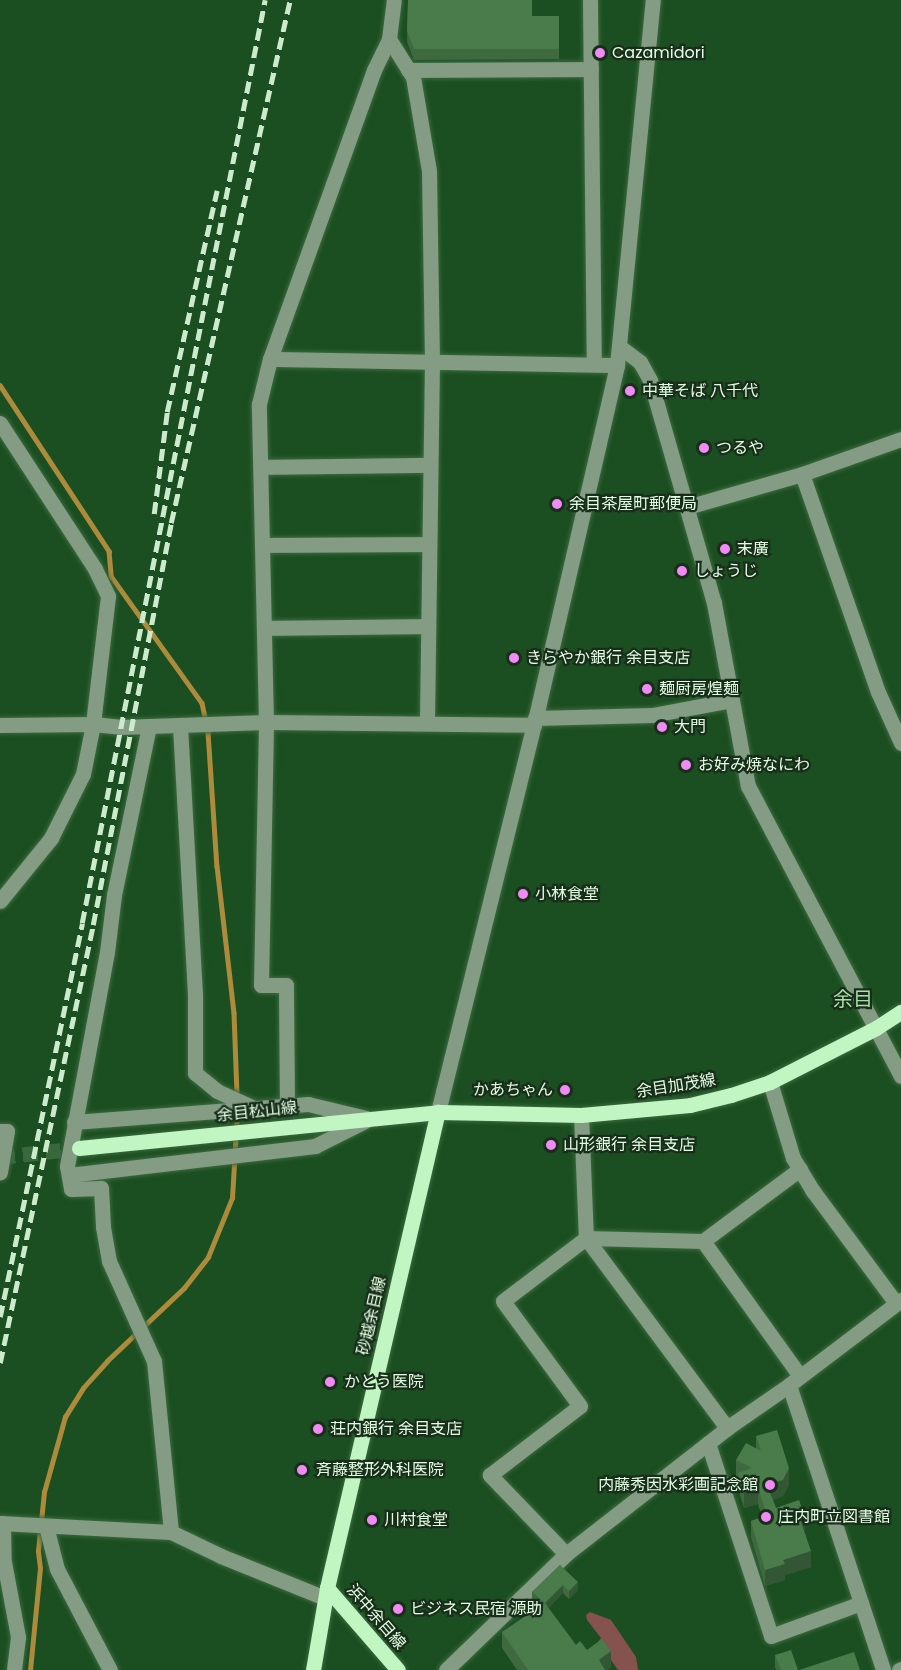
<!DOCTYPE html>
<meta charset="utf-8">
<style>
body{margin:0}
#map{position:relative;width:901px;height:1670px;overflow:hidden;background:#1b4e20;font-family:Poppins,"Noto Sans JP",sans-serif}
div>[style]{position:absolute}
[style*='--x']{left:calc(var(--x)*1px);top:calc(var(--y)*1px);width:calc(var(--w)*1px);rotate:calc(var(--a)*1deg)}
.green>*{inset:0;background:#85524d}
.stream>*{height:4.5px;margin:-2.25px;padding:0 2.25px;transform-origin:2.25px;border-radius:2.25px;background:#ad8b3d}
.major-tunnel>*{height:15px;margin-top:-7.5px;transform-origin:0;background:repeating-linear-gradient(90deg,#39683d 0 15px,transparent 0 23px)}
.roads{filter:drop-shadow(0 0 2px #3b6a3f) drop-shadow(0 0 2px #3b6a3f)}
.minor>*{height:15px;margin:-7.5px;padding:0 7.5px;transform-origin:7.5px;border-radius:7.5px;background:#839c83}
.major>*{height:15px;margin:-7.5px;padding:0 7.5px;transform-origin:7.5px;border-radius:7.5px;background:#c1f6c2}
.rail>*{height:4.5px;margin-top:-2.25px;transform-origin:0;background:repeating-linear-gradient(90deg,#ccebcd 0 12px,transparent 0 18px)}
.wall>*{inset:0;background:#3f6a40}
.shaded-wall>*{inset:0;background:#335634}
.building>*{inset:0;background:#497b4b}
.dots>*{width:16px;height:16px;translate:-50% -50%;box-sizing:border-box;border:3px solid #192e1a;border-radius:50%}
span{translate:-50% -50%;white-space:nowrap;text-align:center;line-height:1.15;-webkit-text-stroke:4.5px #192e1a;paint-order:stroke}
.poi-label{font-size:16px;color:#e2fee2}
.left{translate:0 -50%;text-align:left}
.right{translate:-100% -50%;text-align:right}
.street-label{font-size:16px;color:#e2fee2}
.quarter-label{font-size:20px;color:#a8dea9}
</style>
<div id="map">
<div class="green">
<div style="clip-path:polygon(590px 1612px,611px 1620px,636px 1657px,638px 1670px,618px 1670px,598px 1642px,601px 1638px,587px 1620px,586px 1615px)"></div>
</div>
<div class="stream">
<div style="--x:0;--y:385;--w:199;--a:56.7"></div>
<div style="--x:109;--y:551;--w:25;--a:85"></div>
<div style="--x:111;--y:576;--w:156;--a:54.4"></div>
<div style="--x:202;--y:703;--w:30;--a:78"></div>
<div style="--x:208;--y:732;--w:134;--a:86.2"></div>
<div style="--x:217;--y:866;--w:148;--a:83.4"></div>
<div style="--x:234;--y:1013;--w:83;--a:87.9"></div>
<div style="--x:30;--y:1670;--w:102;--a:-84.4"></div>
<div style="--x:40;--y:1568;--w:17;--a:-97"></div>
<div style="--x:38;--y:1551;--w:59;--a:-84.2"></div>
<div style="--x:44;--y:1492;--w:78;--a:-74.4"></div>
<div style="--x:65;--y:1417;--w:34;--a:-58"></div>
<div style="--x:83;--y:1388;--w:36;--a:-48"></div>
<div style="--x:107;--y:1361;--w:106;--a:-43.5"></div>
<div style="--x:184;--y:1288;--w:39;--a:-52"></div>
<div style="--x:208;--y:1257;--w:64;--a:-67.9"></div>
<div style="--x:232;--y:1198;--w:85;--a:-86.6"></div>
</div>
<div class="major-tunnel">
<div style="--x:0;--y:1157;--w:80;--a:-6.5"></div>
</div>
<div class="roads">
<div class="minor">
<div style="--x:590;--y:0;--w:362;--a:89.4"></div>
<div style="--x:389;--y:39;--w:45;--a:57.7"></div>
<div style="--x:413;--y:77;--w:95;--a:80.3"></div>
<div style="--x:429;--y:171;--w:190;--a:89.1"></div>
<div style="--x:432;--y:361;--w:362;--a:90.8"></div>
<div style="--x:408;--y:70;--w:183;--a:-0.3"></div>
<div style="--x:620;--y:347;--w:25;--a:37"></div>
<div style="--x:640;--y:362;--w:21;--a:61"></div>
<div style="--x:650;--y:380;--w:232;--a:74"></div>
<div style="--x:714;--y:603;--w:186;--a:79.5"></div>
<div style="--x:748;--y:786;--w:328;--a:62.2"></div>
<div style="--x:270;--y:359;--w:347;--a:1"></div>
<div style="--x:0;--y:423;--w:174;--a:56.9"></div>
<div style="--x:95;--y:569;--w:30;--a:64"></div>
<div style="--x:108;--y:596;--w:129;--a:96.7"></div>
<div style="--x:93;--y:724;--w:51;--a:101.3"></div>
<div style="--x:83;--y:774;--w:72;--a:116.6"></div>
<div style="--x:51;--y:838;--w:81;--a:129"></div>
<div style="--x:261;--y:467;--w:169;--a:-0.7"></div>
<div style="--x:802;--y:474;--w:231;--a:70.8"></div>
<div style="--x:878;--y:692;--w:56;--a:65.7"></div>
<div style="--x:687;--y:507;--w:120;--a:-16"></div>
<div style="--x:802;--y:474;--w:105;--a:-19.5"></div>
<div style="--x:262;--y:545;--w:167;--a:-0.3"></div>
<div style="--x:264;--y:628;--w:164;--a:-0.7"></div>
<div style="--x:535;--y:718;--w:117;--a:-1.5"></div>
<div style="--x:652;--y:715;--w:81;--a:-10.6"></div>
<div style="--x:0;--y:725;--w:93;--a:-0.6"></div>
<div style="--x:93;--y:724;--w:27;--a:6"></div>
<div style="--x:120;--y:727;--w:146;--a:-2"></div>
<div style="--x:266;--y:722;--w:268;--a:0.6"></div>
<div style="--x:149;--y:726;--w:173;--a:101.7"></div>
<div style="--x:114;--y:895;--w:57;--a:97"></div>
<div style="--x:107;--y:952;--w:218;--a:100.6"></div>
<div style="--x:67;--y:1166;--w:23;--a:80"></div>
<div style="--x:71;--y:1189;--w:30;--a:-2"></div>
<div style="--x:101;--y:1188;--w:39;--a:87"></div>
<div style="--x:103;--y:1227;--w:35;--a:80"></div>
<div style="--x:109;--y:1261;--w:110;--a:65.8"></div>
<div style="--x:154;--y:1361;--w:172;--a:84.3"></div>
<div style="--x:180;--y:726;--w:270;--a:86.8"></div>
<div style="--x:195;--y:996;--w:77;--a:90"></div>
<div style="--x:195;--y:1073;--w:28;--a:39"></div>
<div style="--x:217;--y:1091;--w:41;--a:24.7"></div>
<div style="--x:770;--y:1082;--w:79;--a:73.2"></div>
<div style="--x:793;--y:1158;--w:39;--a:59"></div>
<div style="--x:813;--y:1191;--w:139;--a:53.5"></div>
<div style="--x:287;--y:1106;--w:121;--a:-90.5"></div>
<div style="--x:286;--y:985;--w:25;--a:180"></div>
<div style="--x:261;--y:985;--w:263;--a:-88.9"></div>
<div style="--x:266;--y:722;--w:318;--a:-91.3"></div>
<div style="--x:259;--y:404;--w:46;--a:-76.3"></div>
<div style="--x:270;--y:359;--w:307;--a:-70.2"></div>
<div style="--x:374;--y:70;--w:34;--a:-64"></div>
<div style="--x:389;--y:39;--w:39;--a:-83"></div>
<div style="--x:438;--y:1112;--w:399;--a:-76.1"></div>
<div style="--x:534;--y:725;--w:369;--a:-77"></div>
<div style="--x:617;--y:365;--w:367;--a:-84.4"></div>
<div style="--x:581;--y:1115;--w:123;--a:87.7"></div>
<div style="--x:586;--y:1238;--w:237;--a:53.4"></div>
<div style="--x:74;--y:1122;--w:235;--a:-4.4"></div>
<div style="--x:308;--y:1104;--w:60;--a:13.6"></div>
<div style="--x:0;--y:1131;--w:7;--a:0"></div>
<div style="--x:7;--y:1131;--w:42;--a:99.7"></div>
<div style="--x:69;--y:1175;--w:248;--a:-6.7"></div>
<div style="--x:315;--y:1146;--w:58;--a:-26.6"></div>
<div style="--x:703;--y:1241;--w:166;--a:54.3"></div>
<div style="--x:789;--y:1385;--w:300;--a:71.7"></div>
<div style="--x:708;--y:1443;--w:203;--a:71.9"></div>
<div style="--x:771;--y:1636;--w:96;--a:-20.1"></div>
<div style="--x:0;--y:1523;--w:171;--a:3"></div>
<div style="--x:171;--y:1532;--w:55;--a:25.6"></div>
<div style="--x:221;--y:1556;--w:112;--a:22"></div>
<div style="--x:3;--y:1523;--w:39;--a:89"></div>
<div style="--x:4;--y:1562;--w:76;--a:79.4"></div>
<div style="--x:18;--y:1637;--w:33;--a:97"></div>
<div style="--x:46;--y:1526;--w:44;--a:75.7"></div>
<div style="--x:57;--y:1569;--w:114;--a:62.3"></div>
<div style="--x:566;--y:1554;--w:110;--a:-133.9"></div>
<div style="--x:490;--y:1475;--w:113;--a:-37.5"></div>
<div style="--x:580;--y:1406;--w:130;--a:-126.3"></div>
<div style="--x:503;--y:1301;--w:104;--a:-37.2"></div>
<div style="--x:586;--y:1238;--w:117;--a:1.5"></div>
<div style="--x:703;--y:1241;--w:121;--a:-36.6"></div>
<div style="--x:446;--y:1670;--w:167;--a:-44"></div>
<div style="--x:566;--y:1554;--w:204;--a:-38"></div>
<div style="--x:727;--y:1428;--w:75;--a:-34.7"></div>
<div style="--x:789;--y:1385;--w:141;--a:-37.2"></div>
<div style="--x:899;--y:1670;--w:2;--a:-27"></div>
</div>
<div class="major">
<div style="--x:79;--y:1148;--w:361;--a:-5.7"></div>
<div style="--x:438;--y:1112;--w:143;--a:1.2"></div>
<div style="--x:581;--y:1115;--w:109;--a:-5.2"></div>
<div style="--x:690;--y:1105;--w:42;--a:-13.7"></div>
<div style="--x:731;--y:1095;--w:41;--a:-18.4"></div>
<div style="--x:770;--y:1082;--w:119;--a:-27"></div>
<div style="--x:876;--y:1028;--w:30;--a:-33"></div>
<div style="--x:327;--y:1588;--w:108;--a:49.1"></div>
<div style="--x:313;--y:1670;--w:83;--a:-80.3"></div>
<div style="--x:327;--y:1588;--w:489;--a:-76.9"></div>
</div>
</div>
<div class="rail">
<div style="--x:154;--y:514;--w:103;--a:-82.7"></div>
<div style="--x:167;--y:412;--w:227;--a:-77.3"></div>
<div style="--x:0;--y:1317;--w:402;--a:-78.2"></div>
<div style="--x:82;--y:923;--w:941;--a:-78.79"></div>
<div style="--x:0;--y:1363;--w:448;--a:-78"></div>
<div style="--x:93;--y:925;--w:409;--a:-79"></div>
<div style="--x:171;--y:523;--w:536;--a:-77.18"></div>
</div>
<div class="wall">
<div style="clip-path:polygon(408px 0,532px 16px,559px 16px,559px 59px,414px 60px,407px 42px)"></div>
<div style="clip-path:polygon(756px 1436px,789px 1485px,783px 1496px,773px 1500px,776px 1508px,805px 1533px,811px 1567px,785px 1575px,785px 1580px,765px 1586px,751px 1537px,751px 1521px,762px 1517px,758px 1504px,744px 1508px,738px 1489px,738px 1477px,736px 1476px,736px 1460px,756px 1449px)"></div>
<div style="clip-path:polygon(560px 1565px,578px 1590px,569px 1599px,563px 1593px,548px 1608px,576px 1645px,587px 1650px,611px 1667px,607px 1670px,517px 1670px,502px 1648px,502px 1632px,539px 1607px,532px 1600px,532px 1592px)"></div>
<div style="clip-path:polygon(775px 1655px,798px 1670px,776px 1670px,775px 1667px)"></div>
</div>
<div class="shaded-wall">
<div style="clip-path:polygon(789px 1468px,789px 1485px,783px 1496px,767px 1502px,767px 1485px)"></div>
<div style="clip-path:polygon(758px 1488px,758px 1504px,744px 1508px,744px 1492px)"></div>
<div style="clip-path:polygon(805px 1517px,805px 1533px,801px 1522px)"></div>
<div style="clip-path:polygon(811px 1551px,811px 1567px,785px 1575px,785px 1580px,765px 1586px,765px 1570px,783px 1560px)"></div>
<div style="clip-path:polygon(578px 1582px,578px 1590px,569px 1599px,569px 1591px)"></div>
<div style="clip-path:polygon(563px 1585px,563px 1593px,545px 1612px,545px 1603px)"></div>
<div style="clip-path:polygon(611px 1651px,611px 1667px,607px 1670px,599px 1670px,599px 1660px)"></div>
</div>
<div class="building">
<div style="clip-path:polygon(408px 0,532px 0,532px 16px,559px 16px,559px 49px,414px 49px,407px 31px)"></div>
<div style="clip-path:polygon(777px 1430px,789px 1468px,783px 1480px,767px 1485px,776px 1508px,799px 1500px,805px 1517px,801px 1522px,811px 1551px,783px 1560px,785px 1564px,765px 1570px,751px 1521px,767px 1515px,758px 1488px,744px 1492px,738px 1473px,752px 1468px,736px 1460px,746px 1443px,761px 1451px,756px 1436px)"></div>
<div style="clip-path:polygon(560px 1565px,578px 1582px,569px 1591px,563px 1585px,545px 1603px,532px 1592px)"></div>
<div style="clip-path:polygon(545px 1603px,576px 1645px,580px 1641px,587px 1650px,602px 1639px,611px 1651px,599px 1660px,605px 1670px,528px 1670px,502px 1632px)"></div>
<div style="clip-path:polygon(791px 1650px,798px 1670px,781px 1670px,775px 1655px)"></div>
<div style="clip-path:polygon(854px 1652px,860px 1670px,799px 1670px)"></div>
</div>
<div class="dots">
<div style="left:600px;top:53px;background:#f08bf6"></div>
<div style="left:630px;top:391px;background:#f08bf6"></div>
<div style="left:704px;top:448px;background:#f08bf6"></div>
<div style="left:557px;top:504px;background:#f08bf6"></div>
<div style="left:725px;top:549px;background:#f08bf6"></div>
<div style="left:682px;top:571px;background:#f08bf6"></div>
<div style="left:514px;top:658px;background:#f08bf6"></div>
<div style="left:647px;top:689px;background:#f08bf6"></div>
<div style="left:662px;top:727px;background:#f08bf6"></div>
<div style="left:686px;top:765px;background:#f08bf6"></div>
<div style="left:523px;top:894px;background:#f08bf6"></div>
<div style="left:565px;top:1090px;background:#f08bf6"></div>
<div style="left:551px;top:1145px;background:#f08bf6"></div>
<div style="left:330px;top:1382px;background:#f08bf6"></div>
<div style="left:318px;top:1429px;background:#f08bf6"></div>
<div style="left:302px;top:1470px;background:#f08bf6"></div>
<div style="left:770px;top:1485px;background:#f08bf6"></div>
<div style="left:766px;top:1517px;background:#f08bf6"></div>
<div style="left:372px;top:1520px;background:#f08bf6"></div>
<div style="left:398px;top:1609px;background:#f08bf6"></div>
</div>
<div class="poi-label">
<span class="left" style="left:612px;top:53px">Cazamidori</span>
<span class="left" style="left:642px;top:391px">中華そば 八千代</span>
<span class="left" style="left:716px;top:448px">つるや</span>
<span class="left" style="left:569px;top:504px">余目茶屋町郵便局</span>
<span class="left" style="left:737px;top:549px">末廣</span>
<span class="left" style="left:694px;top:571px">しょうじ</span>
<span class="left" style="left:526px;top:658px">きらやか銀行 余目支店</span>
<span class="left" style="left:659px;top:689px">麺厨房煌麺</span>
<span class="left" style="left:674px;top:727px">大門</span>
<span class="left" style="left:698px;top:765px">お好み焼なにわ</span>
<span class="left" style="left:535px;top:894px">小林食堂</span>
<span class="right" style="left:553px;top:1090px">かあちゃん</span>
<span class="left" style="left:563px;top:1145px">山形銀行 余目支店</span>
<span class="left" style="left:344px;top:1382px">かとう医院</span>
<span class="left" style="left:330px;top:1429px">荘内銀行 余目支店</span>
<span class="left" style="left:316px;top:1470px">斉藤整形外科医院</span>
<span class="right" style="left:758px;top:1485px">内藤秀因水彩画記念館</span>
<span class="left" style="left:778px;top:1517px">庄内町立図書館</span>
<span class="left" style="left:384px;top:1520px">川村食堂</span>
<span class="left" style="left:410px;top:1609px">ビジネス民宿 源助</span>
</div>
<div class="street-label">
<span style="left:676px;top:1086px;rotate:-9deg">余目加茂線</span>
<span style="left:257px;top:1112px;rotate:-6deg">余目松山線</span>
<span style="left:372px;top:1316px;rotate:-77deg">砂越余目線</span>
<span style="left:376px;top:1617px;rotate:49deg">浜中余目線</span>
</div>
<div class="quarter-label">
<span style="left:853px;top:999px">余目</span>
</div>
</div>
